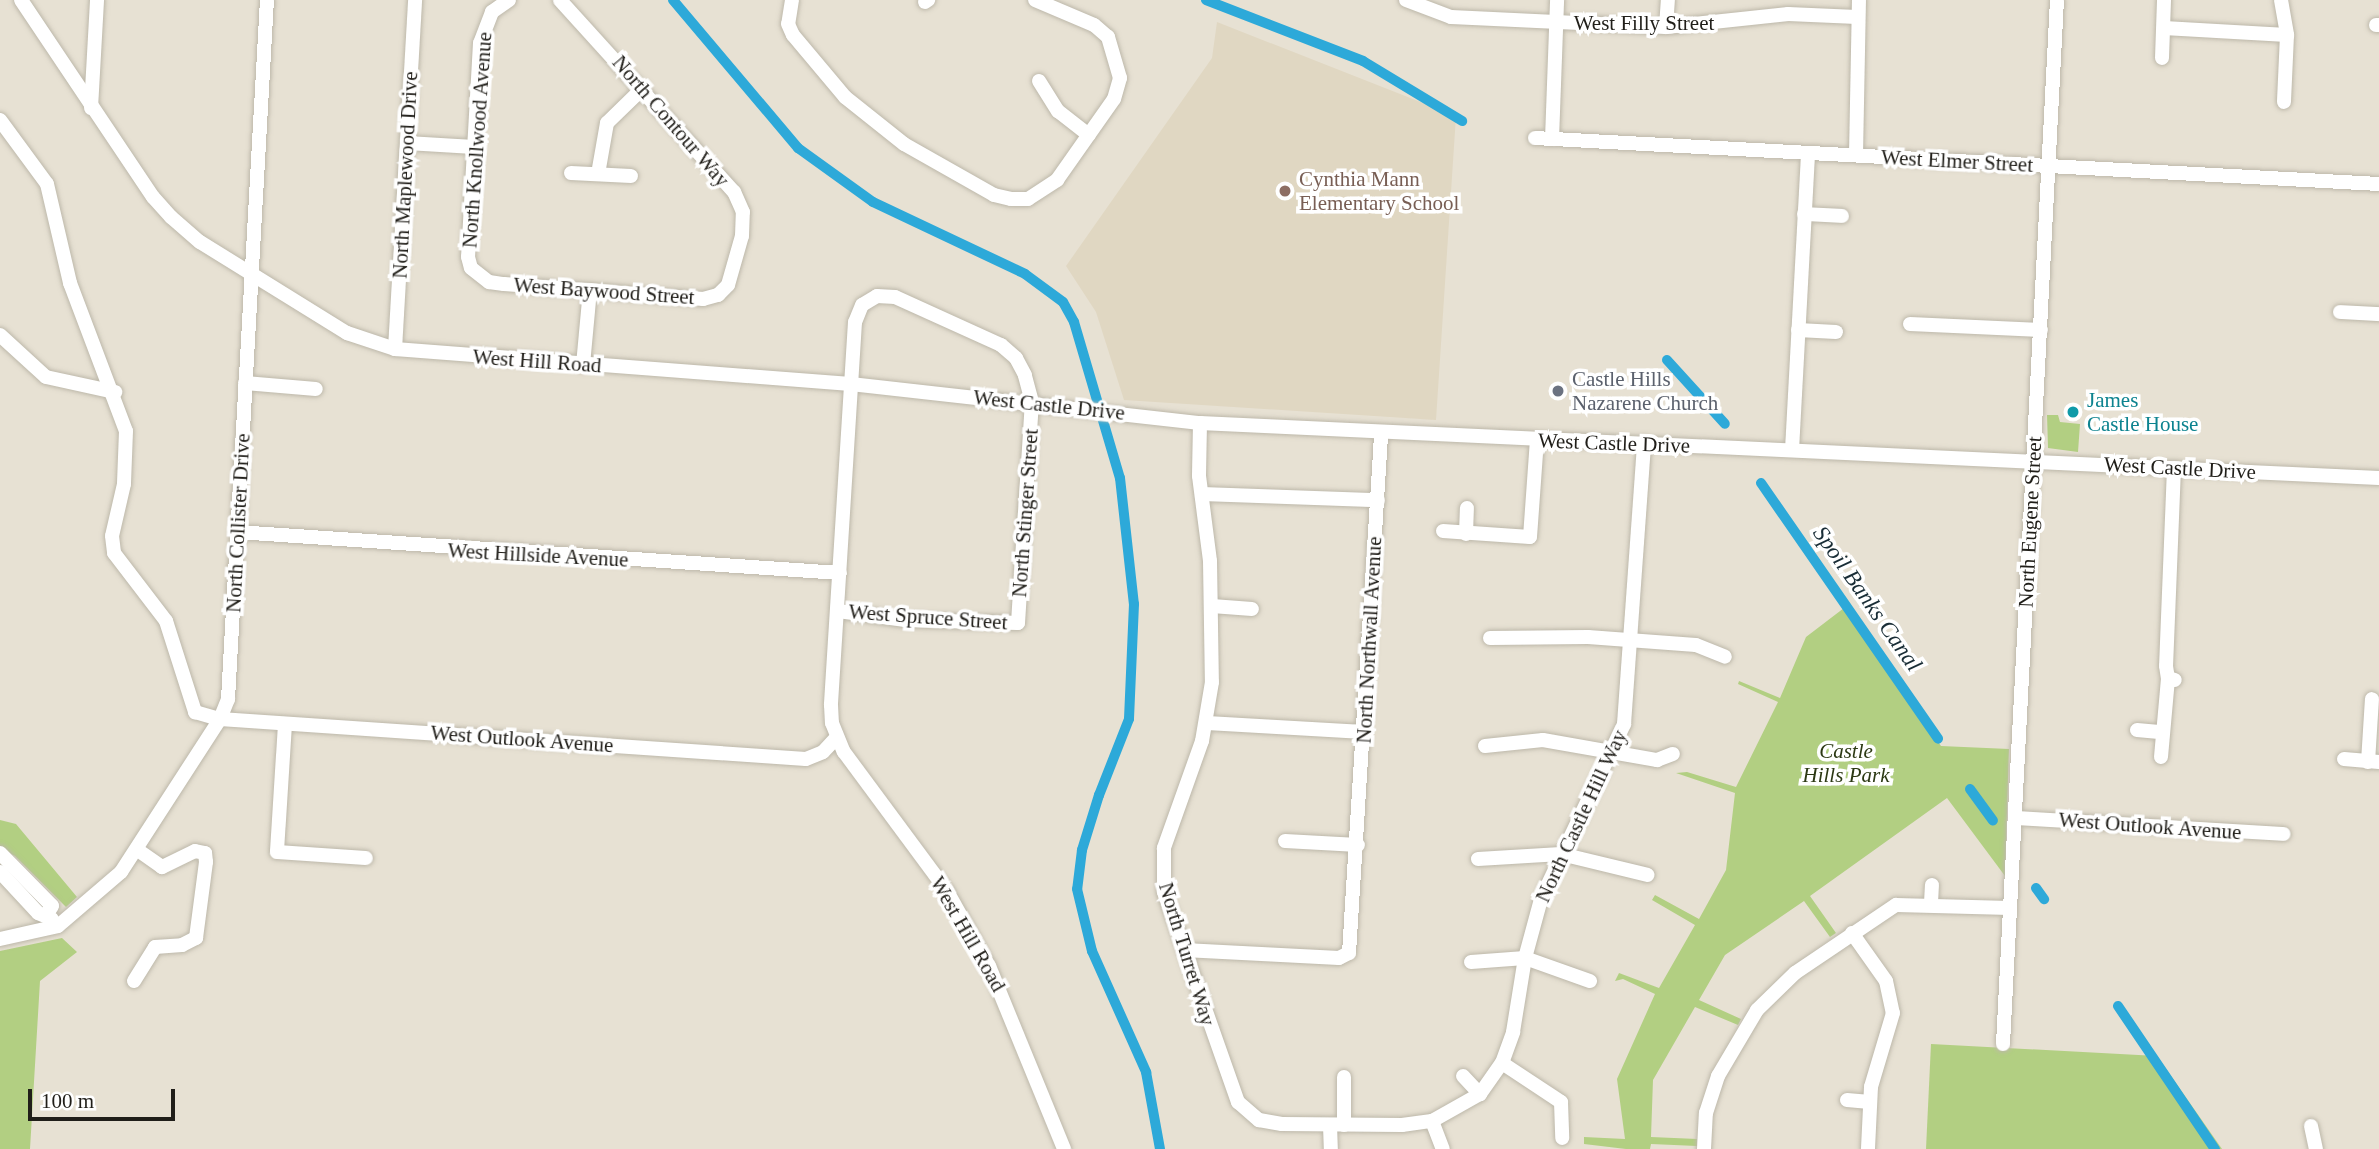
<!DOCTYPE html>
<style>
body{margin:0}
#map{position:relative;width:2379px;height:1149px;overflow:hidden;background:#e7e1d3;font-family:"Times New Roman",serif}
div>[style]{position:absolute}
[style*='--x']{left:calc(var(--x)*1px);top:calc(var(--y)*1px);width:calc(var(--w)*1px);rotate:calc(var(--a)*1deg)}
.built>*{inset:0;background:#e0d7c2}
.green>*{inset:0;background:#b2cf82}
.canal>*{height:10px;margin:-5px;padding:0 5px;transform-origin:5px;border-radius:5px;background:#2da9d9}
.roads{filter:drop-shadow(0 0 2px #bdb8aa) drop-shadow(0 0 2px #bdb8aa)}
.minor>*{height:14px;margin:-7px;padding:0 7px;transform-origin:7px;border-radius:7px;background:#fff}
.dots>*{width:19px;height:19px;translate:-50% -50%;box-sizing:border-box;border:4px solid #fff;border-radius:50%}
span{translate:-50% -50%;white-space:nowrap;text-align:center;line-height:1.15;-webkit-text-stroke:7px #fff;paint-order:stroke}
.street-label{font-size:21px;color:#201e19}
.education-label{font-size:21px;color:#785e54}
.left{translate:0 -50%;text-align:left}
.worship-label{font-size:21px;color:#5b616d}
.culture-label{font-size:21px;color:#0d838f}
.park-label{font-size:21px;color:#2c3914;font-style:italic}
.water-label{font-size:23px;color:#192d36;font-style:italic}
.scale{position:absolute;left:28px;top:1089px;width:147px;height:32px;box-sizing:border-box;border:4px solid #201e19;border-top:0;padding-left:9px;font-size:21px;line-height:24px;white-space:nowrap;color:#201e19;-webkit-text-stroke:5px #fff;paint-order:stroke}
</style>
<div id="map">
<div class="built">
<div style="clip-path:polygon(1217px 22px,1456px 116px,1436px 420px,1124px 400px,1096px 312px,1066px 266px,1212px 58px)"></div>
</div>
<div class="green">
<div style="clip-path:polygon(2047px 415px,2058px 415px,2060px 422px,2080px 424px,2078px 452px,2048px 448px)"></div>
<div style="clip-path:polygon(1844px 608px,1941px 746px,2009px 749px,2005px 876px,1947px 798px,1810px 896px,1836px 933px,1830px 937px,1804px 901px,1725px 955px,1699px 1000px,1741px 1019px,1738px 1025px,1695px 1007px,1653px 1080px,1651px 1137px,1697px 1139px,1697px 1146px,1651px 1144px,1650px 1149px,1626px 1149px,1584px 1144px,1584px 1137px,1625px 1139px,1617px 1079px,1655px 994px,1623px 979px,1615px 981px,1619px 973px,1659px 988px,1695px 925px,1652px 900px,1655px 895px,1699px 919px,1726px 870px,1735px 793px,1676px 773px,1687px 772px,1736px 787px,1778px 702px,1738px 684px,1739px 681px,1780px 698px,1806px 637px)"></div>
<div style="clip-path:polygon(0 820px,16px 824px,77px 897px,66px 907px,15px 856px,0 848px)"></div>
<div style="clip-path:polygon(62px 938px,77px 952px,40px 981px,30px 1149px,0 1149px,0 951px)"></div>
<div style="clip-path:polygon(1931px 1044px,2157px 1056px,2222px 1149px,1926px 1149px)"></div>
</div>
<div class="canal">
<div style="--x:673;--y:0;--w:194;--a:49.8"></div>
<div style="--x:798;--y:148;--w:92;--a:35.8"></div>
<div style="--x:873;--y:202;--w:168;--a:25.3"></div>
<div style="--x:1025;--y:274;--w:47;--a:36.4"></div>
<div style="--x:1063;--y:302;--w:23;--a:61"></div>
<div style="--x:1074;--y:322;--w:163;--a:73.6"></div>
<div style="--x:1120;--y:478;--w:127;--a:83.7"></div>
<div style="--x:1134;--y:604;--w:115;--a:92.5"></div>
<div style="--x:1129;--y:719;--w:82;--a:111.5"></div>
<div style="--x:1099;--y:795;--w:58;--a:107.2"></div>
<div style="--x:1082;--y:850;--w:39;--a:97"></div>
<div style="--x:1077;--y:889;--w:64;--a:76.4"></div>
<div style="--x:1092;--y:951;--w:133;--a:65.9"></div>
<div style="--x:1146;--y:1072;--w:78;--a:79.7"></div>
<div style="--x:1206;--y:0;--w:168;--a:21.2"></div>
<div style="--x:1363;--y:61;--w:116;--a:31.2"></div>
<div style="--x:1667;--y:360;--w:86;--a:47.8"></div>
<div style="--x:1761;--y:483;--w:311;--a:55.3"></div>
<div style="--x:1970;--y:789;--w:39;--a:54"></div>
<div style="--x:2036;--y:888;--w:14;--a:54"></div>
<div style="--x:2118;--y:1006;--w:173;--a:55.9"></div>
</div>
<div class="roads">
<div class="minor">
<div style="--x:21;--y:0;--w:237;--a:56.2"></div>
<div style="--x:153;--y:197;--w:27;--a:48"></div>
<div style="--x:171;--y:217;--w:38;--a:41"></div>
<div style="--x:200;--y:242;--w:173;--a:31.8"></div>
<div style="--x:347;--y:333;--w:51;--a:18.4"></div>
<div style="--x:395;--y:349;--w:457;--a:4.4"></div>
<div style="--x:851;--y:384;--w:351;--a:6.4"></div>
<div style="--x:1200;--y:423;--w:1180;--a:2.67"></div>
<div style="--x:509;--y:0;--w:21;--a:145"></div>
<div style="--x:492;--y:12;--w:33;--a:111"></div>
<div style="--x:480;--y:43;--w:214;--a:93.2"></div>
<div style="--x:468;--y:257;--w:11;--a:75"></div>
<div style="--x:471;--y:268;--w:23;--a:38"></div>
<div style="--x:489;--y:282;--w:15;--a:8"></div>
<div style="--x:504;--y:284;--w:200;--a:4.3"></div>
<div style="--x:703;--y:299;--w:16;--a:-15"></div>
<div style="--x:718;--y:295;--w:14;--a:-45"></div>
<div style="--x:728;--y:285;--w:51;--a:-74.1"></div>
<div style="--x:742;--y:236;--w:24;--a:-88"></div>
<div style="--x:743;--y:212;--w:22;--a:-114"></div>
<div style="--x:734;--y:192;--w:259;--a:-132.2"></div>
<div style="--x:792;--y:0;--w:24;--a:99"></div>
<div style="--x:788;--y:24;--w:12;--a:66"></div>
<div style="--x:793;--y:35;--w:81;--a:50"></div>
<div style="--x:845;--y:97;--w:75;--a:38.5"></div>
<div style="--x:904;--y:144;--w:103;--a:29.5"></div>
<div style="--x:994;--y:195;--w:17;--a:13"></div>
<div style="--x:1011;--y:199;--w:17;--a:0"></div>
<div style="--x:1028;--y:199;--w:35;--a:-33"></div>
<div style="--x:1057;--y:180;--w:99;--a:-54.9"></div>
<div style="--x:1114;--y:99;--w:22;--a:-74"></div>
<div style="--x:1120;--y:78;--w:43;--a:-106.3"></div>
<div style="--x:1108;--y:37;--w:18;--a:-139"></div>
<div style="--x:1094;--y:25;--w:64;--a:-157"></div>
<div style="--x:1406;--y:0;--w:48;--a:20.7"></div>
<div style="--x:1451;--y:17;--w:215;--a:2.7"></div>
<div style="--x:1666;--y:27;--w:123;--a:-6.1"></div>
<div style="--x:1788;--y:14;--w:69;--a:2.5"></div>
<div style="--x:2281;--y:0;--w:36;--a:80"></div>
<div style="--x:2287;--y:35;--w:67;--a:92.6"></div>
<div style="--x:925;--y:2;--w:4;--a:-34"></div>
<div style="--x:2376;--y:25;--w:3;--a:0"></div>
<div style="--x:1666;--y:27;--w:27;--a:-86"></div>
<div style="--x:2164;--y:28;--w:123;--a:3.3"></div>
<div style="--x:2162;--y:58;--w:58;--a:-88"></div>
<div style="--x:1039;--y:81;--w:36;--a:58"></div>
<div style="--x:1058;--y:111;--w:39;--a:38"></div>
<div style="--x:91;--y:108;--w:108;--a:-86.8"></div>
<div style="--x:0;--y:120;--w:79;--a:53.7"></div>
<div style="--x:47;--y:184;--w:102;--a:76.9"></div>
<div style="--x:70;--y:283;--w:158;--a:69.3"></div>
<div style="--x:126;--y:431;--w:53;--a:92.2"></div>
<div style="--x:124;--y:484;--w:53;--a:103"></div>
<div style="--x:112;--y:536;--w:17;--a:83"></div>
<div style="--x:114;--y:553;--w:86;--a:52.6"></div>
<div style="--x:166;--y:621;--w:96;--a:72.3"></div>
<div style="--x:195;--y:712;--w:26;--a:16"></div>
<div style="--x:220;--y:719;--w:587;--a:3.9"></div>
<div style="--x:806;--y:759;--w:18;--a:-22"></div>
<div style="--x:823;--y:752;--w:19;--a:-47"></div>
<div style="--x:1535;--y:138;--w:845;--a:3.12"></div>
<div style="--x:1552;--y:139;--w:139;--a:-87.9"></div>
<div style="--x:407;--y:143;--w:67;--a:3.4"></div>
<div style="--x:1856;--y:155;--w:155;--a:-88.9"></div>
<div style="--x:571;--y:173;--w:60;--a:2.9"></div>
<div style="--x:598;--y:174;--w:52;--a:-80"></div>
<div style="--x:607;--y:123;--w:50;--a:-44.2"></div>
<div style="--x:1804;--y:214;--w:38;--a:3"></div>
<div style="--x:2340;--y:312;--w:39;--a:3"></div>
<div style="--x:1910;--y:324;--w:131;--a:2.6"></div>
<div style="--x:1798;--y:330;--w:38;--a:3"></div>
<div style="--x:0;--y:335;--w:62;--a:42.4"></div>
<div style="--x:46;--y:377;--w:71;--a:12.3"></div>
<div style="--x:395;--y:349;--w:350;--a:-86.7"></div>
<div style="--x:583;--y:365;--w:75;--a:-84.7"></div>
<div style="--x:245;--y:383;--w:71;--a:4.8"></div>
<div style="--x:1200;--y:423;--w:53;--a:91.1"></div>
<div style="--x:1199;--y:476;--w:86;--a:82.6"></div>
<div style="--x:1210;--y:561;--w:121;--a:89.1"></div>
<div style="--x:1212;--y:682;--w:60;--a:99.6"></div>
<div style="--x:1202;--y:741;--w:114;--a:109.6"></div>
<div style="--x:1164;--y:848;--w:44;--a:90"></div>
<div style="--x:1164;--y:892;--w:223;--a:70.6"></div>
<div style="--x:1238;--y:1102;--w:28;--a:41"></div>
<div style="--x:1259;--y:1120;--w:23;--a:10"></div>
<div style="--x:1282;--y:1124;--w:120;--a:0.5"></div>
<div style="--x:1402;--y:1125;--w:30;--a:-8"></div>
<div style="--x:1432;--y:1121;--w:55;--a:-29.4"></div>
<div style="--x:1480;--y:1094;--w:38;--a:-55"></div>
<div style="--x:1502;--y:1063;--w:33;--a:-70"></div>
<div style="--x:1513;--y:1032;--w:75;--a:-80.8"></div>
<div style="--x:1525;--y:958;--w:61;--a:-74.8"></div>
<div style="--x:1541;--y:899;--w:194;--a:-64.6"></div>
<div style="--x:1624;--y:724;--w:282;--a:-85.9"></div>
<div style="--x:1792;--y:450;--w:297;--a:-86.9"></div>
<div style="--x:2174;--y:468;--w:198;--a:92.3"></div>
<div style="--x:2166;--y:666;--w:12;--a:81"></div>
<div style="--x:2168;--y:678;--w:7;--a:16"></div>
<div style="--x:1202;--y:494;--w:176;--a:2"></div>
<div style="--x:1443;--y:531;--w:87;--a:3.9"></div>
<div style="--x:1530;--y:537;--w:97;--a:-85.9"></div>
<div style="--x:237;--y:532;--w:604;--a:3.89"></div>
<div style="--x:1466;--y:534;--w:26;--a:-88"></div>
<div style="--x:1212;--y:606;--w:40;--a:4.3"></div>
<div style="--x:838;--y:611;--w:68;--a:7.7"></div>
<div style="--x:905;--y:620;--w:113;--a:1.5"></div>
<div style="--x:1018;--y:623;--w:221;--a:-86.4"></div>
<div style="--x:1032;--y:402;--w:28;--a:-105"></div>
<div style="--x:1025;--y:375;--w:19;--a:-118"></div>
<div style="--x:1016;--y:358;--w:20;--a:-139"></div>
<div style="--x:1001;--y:345;--w:116;--a:-155.6"></div>
<div style="--x:895;--y:297;--w:18;--a:-177"></div>
<div style="--x:877;--y:296;--w:17;--a:149"></div>
<div style="--x:862;--y:305;--w:18;--a:112"></div>
<div style="--x:855;--y:322;--w:384;--a:93.6"></div>
<div style="--x:831;--y:705;--w:18;--a:87"></div>
<div style="--x:832;--y:723;--w:31;--a:68"></div>
<div style="--x:844;--y:752;--w:173;--a:53.5"></div>
<div style="--x:947;--y:891;--w:86;--a:60.8"></div>
<div style="--x:989;--y:966;--w:198;--a:67.7"></div>
<div style="--x:1490;--y:638;--w:98;--a:-0.6"></div>
<div style="--x:1588;--y:637;--w:108;--a:4.2"></div>
<div style="--x:1696;--y:645;--w:31;--a:22"></div>
<div style="--x:1207;--y:723;--w:157;--a:3.3"></div>
<div style="--x:285;--y:724;--w:128;--a:93.6"></div>
<div style="--x:277;--y:852;--w:89;--a:3.9"></div>
<div style="--x:2137;--y:730;--w:25;--a:5"></div>
<div style="--x:1485;--y:746;--w:58;--a:-5.9"></div>
<div style="--x:1543;--y:740;--w:116;--a:10"></div>
<div style="--x:1657;--y:760;--w:17;--a:-21"></div>
<div style="--x:2161;--y:757;--w:79;--a:-84.9"></div>
<div style="--x:2344;--y:759;--w:35;--a:5"></div>
<div style="--x:2368;--y:762;--w:63;--a:-86.4"></div>
<div style="--x:2015;--y:818;--w:269;--a:3.4"></div>
<div style="--x:1285;--y:841;--w:73;--a:3.1"></div>
<div style="--x:0;--y:853;--w:74;--a:45.5"></div>
<div style="--x:52;--y:906;--w:9;--a:122"></div>
<div style="--x:1478;--y:859;--w:83;--a:-3.4"></div>
<div style="--x:1561;--y:854;--w:89;--a:13.6"></div>
<div style="--x:0;--y:872;--w:56;--a:47.2"></div>
<div style="--x:38;--y:913;--w:15;--a:23"></div>
<div style="--x:1931;--y:903;--w:18;--a:-87"></div>
<div style="--x:1852;--y:933;--w:59;--a:54.7"></div>
<div style="--x:1886;--y:981;--w:33;--a:78"></div>
<div style="--x:1893;--y:1013;--w:77;--a:106.6"></div>
<div style="--x:1871;--y:1087;--w:62;--a:92.8"></div>
<div style="--x:0;--y:939;--w:59;--a:-12.6"></div>
<div style="--x:58;--y:926;--w:83;--a:-40.6"></div>
<div style="--x:121;--y:872;--w:182;--a:-57.1"></div>
<div style="--x:220;--y:719;--w:22;--a:-68"></div>
<div style="--x:228;--y:699;--w:700;--a:-86.81"></div>
<div style="--x:1184;--y:950;--w:155;--a:3"></div>
<div style="--x:1339;--y:958;--w:11;--a:-27"></div>
<div style="--x:1349;--y:953;--w:519;--a:-86.46"></div>
<div style="--x:1471;--y:962;--w:54;--a:-4.2"></div>
<div style="--x:1525;--y:958;--w:69;--a:19.5"></div>
<div style="--x:134;--y:981;--w:40;--a:-58"></div>
<div style="--x:155;--y:947;--w:27;--a:-4"></div>
<div style="--x:182;--y:945;--w:16;--a:-27"></div>
<div style="--x:196;--y:938;--w:77;--a:-82.5"></div>
<div style="--x:206;--y:862;--w:9;--a:-96"></div>
<div style="--x:205;--y:853;--w:10;--a:-169"></div>
<div style="--x:195;--y:851;--w:37;--a:154"></div>
<div style="--x:162;--y:867;--w:29;--a:-145"></div>
<div style="--x:2003;--y:1044;--w:1045;--a:-87.04"></div>
<div style="--x:1502;--y:1063;--w:71;--a:33.5"></div>
<div style="--x:1561;--y:1102;--w:36;--a:88"></div>
<div style="--x:1463;--y:1076;--w:25;--a:47"></div>
<div style="--x:1847;--y:1100;--w:23;--a:5"></div>
<div style="--x:1432;--y:1121;--w:30;--a:69"></div>
<div style="--x:1330;--y:1125;--w:24;--a:88"></div>
<div style="--x:1344;--y:1125;--w:48;--a:-90"></div>
<div style="--x:2311;--y:1126;--w:24;--a:78"></div>
<div style="--x:1704;--y:1149;--w:36;--a:-87"></div>
<div style="--x:1706;--y:1113;--w:39;--a:-72"></div>
<div style="--x:1718;--y:1076;--w:77;--a:-59.4"></div>
<div style="--x:1757;--y:1010;--w:53;--a:-44.2"></div>
<div style="--x:1795;--y:973;--w:122;--a:-34"></div>
<div style="--x:1896;--y:905;--w:114;--a:1.5"></div>
</div>
</div>
<div class="dots">
<div style="left:1285px;top:191px;background:#8d6e63"></div>
<div style="left:1558px;top:391px;background:#6b7280"></div>
<div style="left:2073px;top:412px;background:#0f9aa8"></div>
</div>
<div class="street-label">
<span style="left:1644px;top:23px">West Filly Street</span>
<span style="left:671px;top:121px;rotate:49deg">North Contour Way</span>
<span style="left:477px;top:140px;rotate:-86deg">North Knollwood Avenue</span>
<span style="left:1957px;top:161px;rotate:3deg">West Elmer Street</span>
<span style="left:405px;top:175px;rotate:-87deg">North Maplewood Drive</span>
<span style="left:604px;top:291px;rotate:4deg">West Baywood Street</span>
<span style="left:537px;top:361px;rotate:4deg">West Hill Road</span>
<span style="left:1049px;top:405px;rotate:6deg">West Castle Drive</span>
<span style="left:1614px;top:443px;rotate:2deg">West Castle Drive</span>
<span style="left:2180px;top:468px;rotate:3deg">West Castle Drive</span>
<span style="left:1025px;top:513px;rotate:-86deg">North Stinger Street</span>
<span style="left:2030px;top:522px;rotate:-87deg">North Eugene Street</span>
<span style="left:238px;top:523px;rotate:-87deg">North Collister Drive</span>
<span style="left:538px;top:555px;rotate:3deg">West Hillside Avenue</span>
<span style="left:928px;top:617px;rotate:4deg">West Spruce Street</span>
<span style="left:1369px;top:640px;rotate:-87deg">North Northwall Avenue</span>
<span style="left:522px;top:739px;rotate:4deg">West Outlook Avenue</span>
<span style="left:1581px;top:816px;rotate:-65deg">North Castle Hill Way</span>
<span style="left:2150px;top:826px;rotate:4deg">West Outlook Avenue</span>
<span style="left:968px;top:934px;rotate:60deg">West Hill Road</span>
<span style="left:1187px;top:954px;rotate:73deg">North Turret Way</span>
</div>
<div class="education-label">
<span class="left" style="left:1299px;top:191px">Cynthia Mann<br>Elementary School</span>
</div>
<div class="worship-label">
<span class="left" style="left:1572px;top:391px">Castle Hills<br>Nazarene Church</span>
</div>
<div class="culture-label">
<span class="left" style="left:2087px;top:412px">James<br>Castle House</span>
</div>
<div class="park-label">
<span style="left:1846px;top:763px">Castle<br>Hills Park</span>
</div>
<div class="water-label">
<span style="left:1867px;top:599px;rotate:55deg">Spoil Banks Canal</span>
</div>
<div class="scale">100 m</div>
</div>
